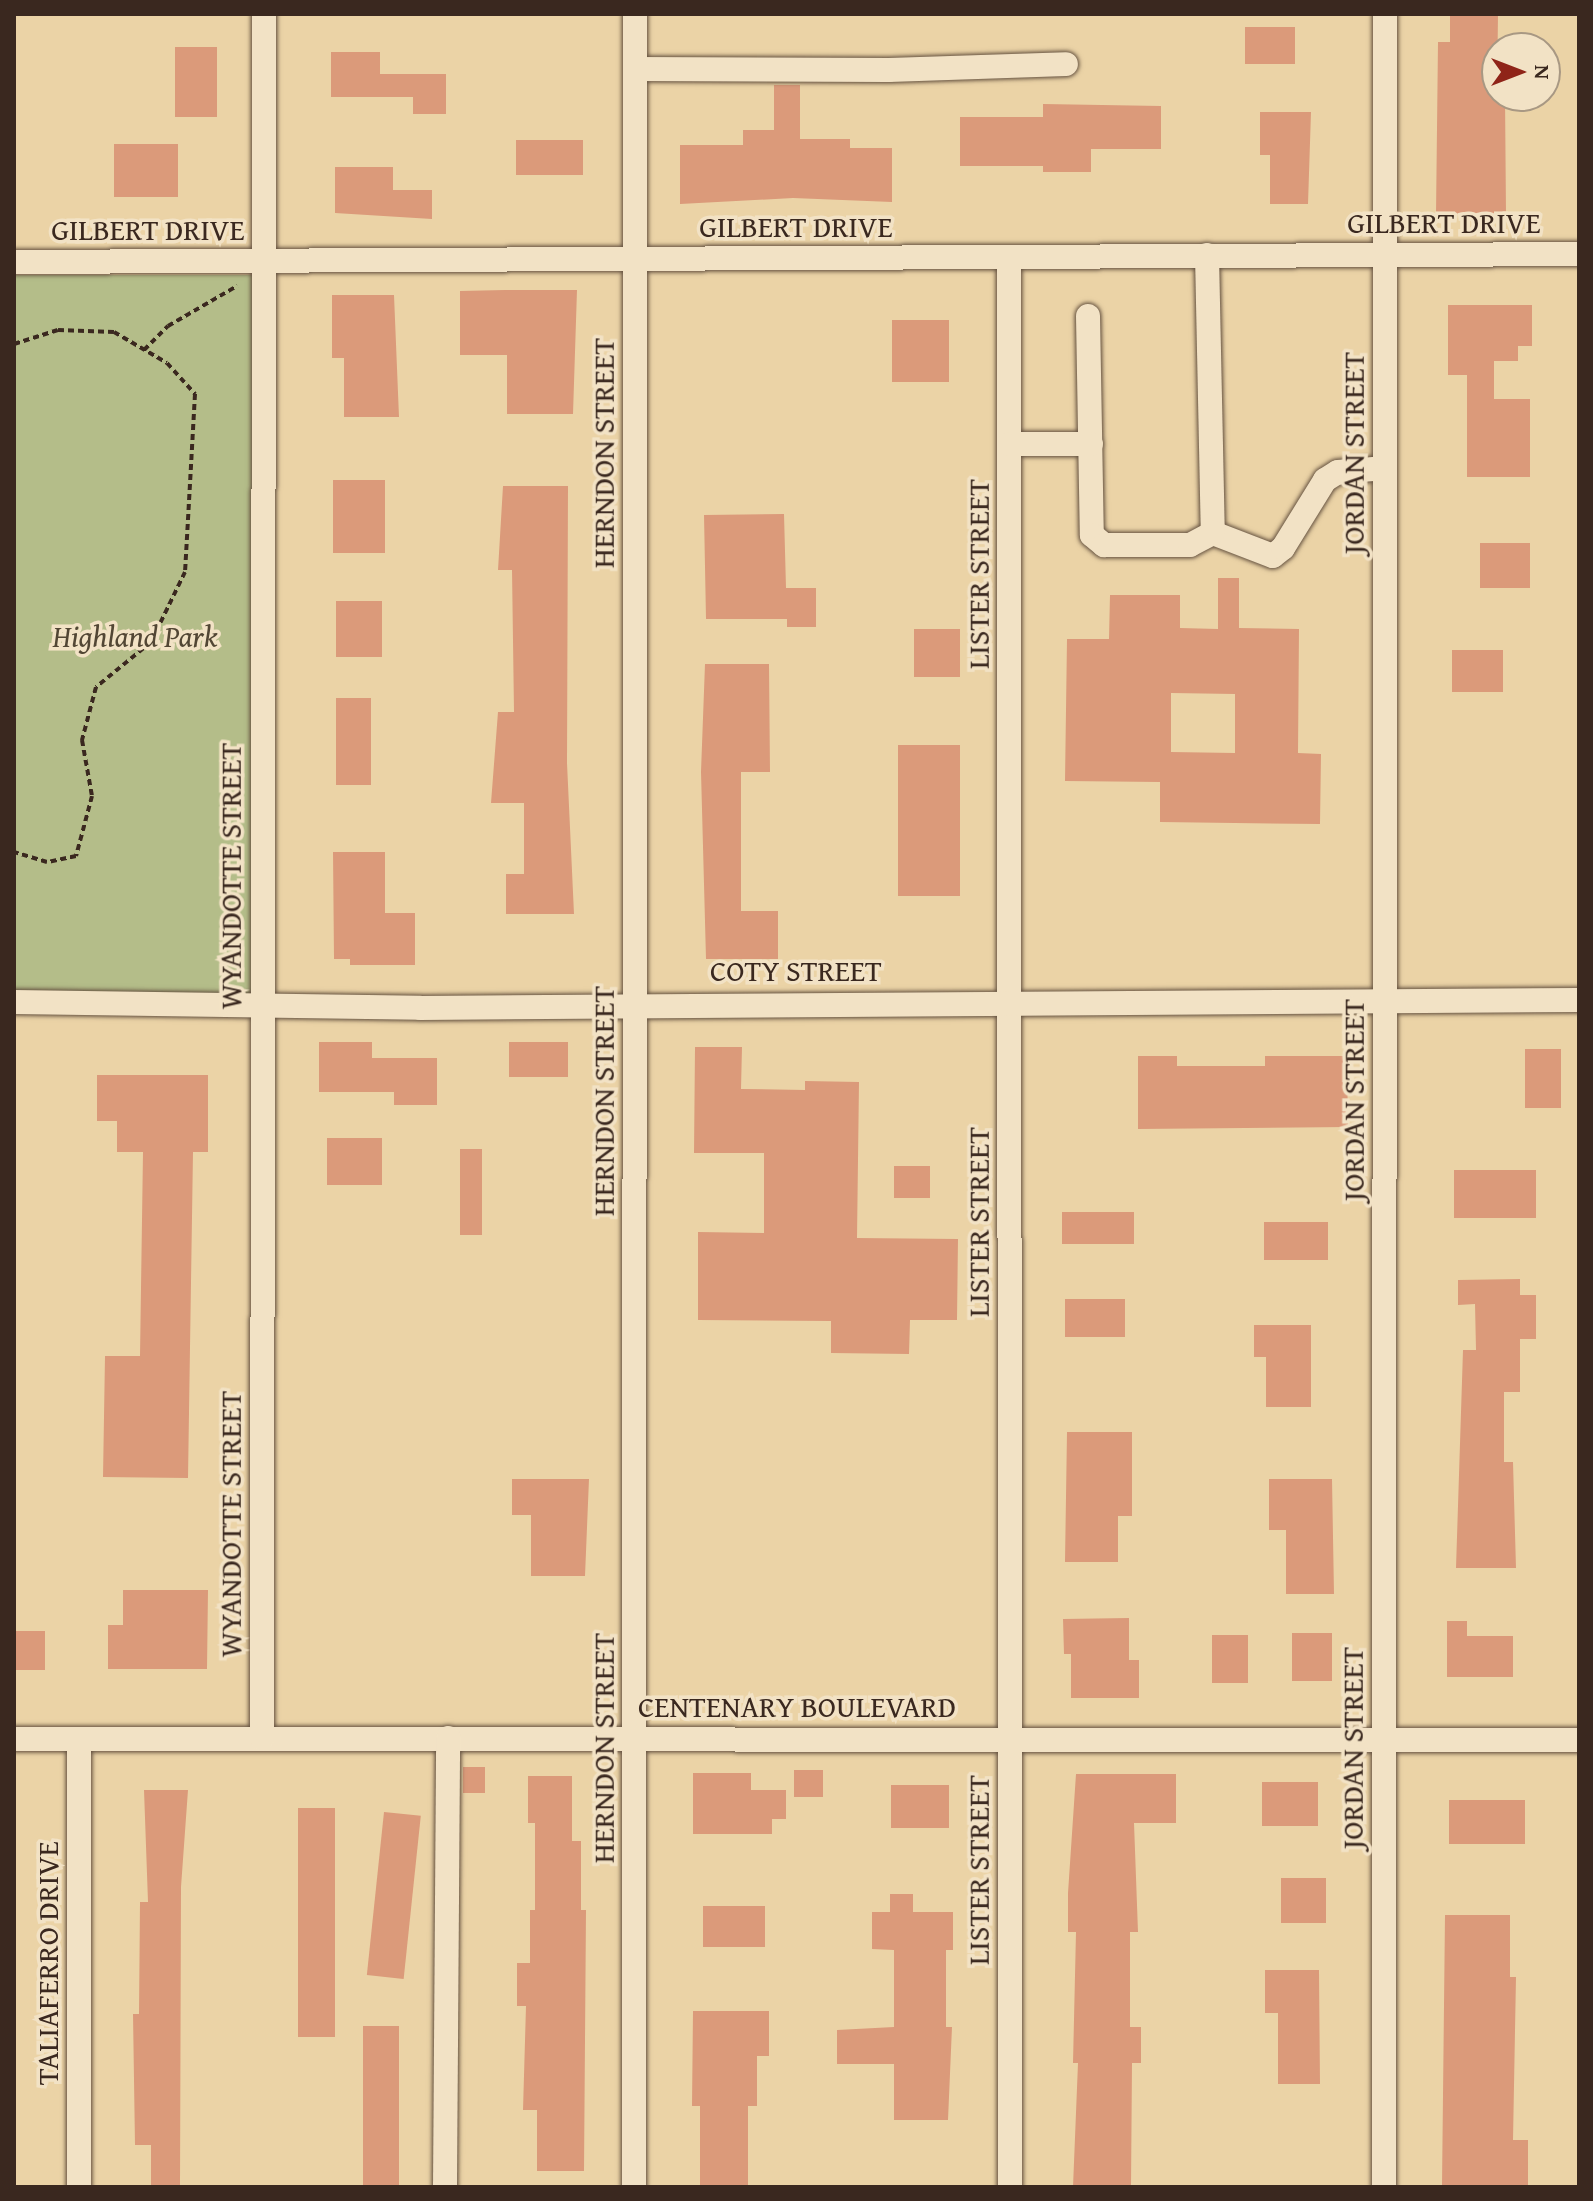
<!DOCTYPE html>
<style>
body{margin:0}
#map{position:relative;width:1593px;height:2201px;overflow:hidden;background:#ebd3a6;font-family:"Gentium Book Plus",serif}
div>[style]{position:absolute}
[style*='--x']{left:calc(var(--x)*1px);top:calc(var(--y)*1px);width:calc(var(--w)*1px);rotate:calc(var(--a)*1deg)}
.green>*{inset:0;background:#b4bd89;transform-origin:0 0}
.building>*{inset:0;background:#db9a7a;transform-origin:0 0}
.path>*{height:4px;margin-top:-2px;transform-origin:0;background:repeating-linear-gradient(90deg,#3a281f 0 6px,transparent 0 10px)}
.roads{filter:drop-shadow(0 0 2px #665341) drop-shadow(0 0 2px #665341)}
.minor>*{height:24px;margin:-12px;padding:0 12px;transform-origin:12px;border-radius:12px;background:#f2e2c5}
span{translate:-50% -50%;white-space:nowrap;text-align:center;line-height:1.15;-webkit-text-stroke:7px #f2e2c5;paint-order:stroke}
.street-label{font-size:30px;color:#3a281f}
.park-label{font-size:30px;color:#524634;font-style:italic}
.frame{position:absolute;inset:0;border:16px solid #3a281f;pointer-events:none}
.north{position:absolute;left:1481px;top:32px;width:80px;height:80px;box-sizing:border-box;background:#f2e2c5;border:2px solid #a89883;border-radius:50%;rotate:90deg;font-size:22px;font-weight:700;line-height:32px;text-align:center;color:#3a281f}
.north::after{content:'';display:block;margin:auto;width:28px;height:36px;background:#8f2418;clip-path:polygon(50% 0,100% 100%,50% 72%,0 100%)}
</style>
<div id="map">
<div class="green">
<div style="left:255px;top:275px;width:724px;height:241px;rotate:90deg"></div>
</div>
<div class="building">
<div style="clip-path:polygon(1450px 14px,1498px 14px,1497px 96px,1505px 96px,1506px 214px,1436px 214px,1438px 42px,1450px 42px)"></div>
<div style="left:1245px;top:27px;width:50px;height:37px"></div>
<div style="left:175px;top:47px;width:42px;height:70px"></div>
<div style="clip-path:polygon(331px 52px,380px 52px,380px 74px,446px 74px,446px 114px,413px 114px,413px 97px,331px 97px)"></div>
<div style="clip-path:polygon(774px 85px,800px 85px,800px 139px,850px 139px,850px 148px,892px 148px,892px 202px,793px 198px,680px 204px,680px 145px,743px 145px,743px 130px,774px 130px)"></div>
<div style="clip-path:polygon(1043px 104px,1161px 106px,1161px 149px,1091px 149px,1091px 172px,1043px 172px,1043px 166px,960px 166px,960px 117px,1043px 117px)"></div>
<div style="clip-path:polygon(1260px 112px,1311px 112px,1308px 204px,1270px 204px,1270px 155px,1260px 155px)"></div>
<div style="left:516px;top:140px;width:67px;height:35px"></div>
<div style="left:114px;top:144px;width:64px;height:53px"></div>
<div style="clip-path:polygon(335px 167px,393px 167px,393px 190px,432px 190px,432px 219px,335px 213px)"></div>
<div style="clip-path:polygon(505px 290px,577px 290px,573px 414px,507px 414px,507px 355px,460px 355px,460px 291px)"></div>
<div style="clip-path:polygon(332px 295px,394px 295px,399px 417px,344px 417px,344px 358px,332px 358px)"></div>
<div style="clip-path:polygon(1448px 305px,1532px 305px,1532px 346px,1518px 346px,1518px 361px,1494px 361px,1494px 399px,1530px 399px,1530px 477px,1467px 477px,1467px 375px,1448px 375px)"></div>
<div style="left:892px;top:320px;width:57px;height:62px"></div>
<div style="left:333px;top:480px;width:52px;height:73px"></div>
<div style="clip-path:polygon(503px 486px,568px 486px,567px 763px,574px 914px,506px 914px,506px 874px,524px 874px,524px 803px,491px 803px,498px 712px,514px 712px,512px 570px,498px 570px)"></div>
<div style="clip-path:polygon(784px 514px,786px 588px,816px 588px,816px 627px,787px 627px,787px 619px,706px 619px,704px 515px)"></div>
<div style="left:1480px;top:543px;width:50px;height:45px"></div>
<div style="clip-path:polygon(evenodd,1218px 578px,1239px 578px,1239px 628px,1299px 629px,1298px 753px,1321px 754px,1320px 824px,1160px 822px,1160px 782px,1065px 781px,1067px 639px,1109px 639px,1110px 595px,1180px 595px,1180px 628px,1218px 629px,1218px 578px,1171px 693px,1235px 694px,1235px 753px,1171px 752px,1171px 693px)"></div>
<div style="left:336px;top:601px;width:46px;height:56px"></div>
<div style="left:914px;top:629px;width:46px;height:48px"></div>
<div style="left:1452px;top:650px;width:51px;height:42px"></div>
<div style="clip-path:polygon(705px 664px,769px 664px,770px 772px,741px 772px,741px 911px,778px 911px,778px 959px,706px 959px,701px 772px)"></div>
<div style="left:336px;top:698px;width:35px;height:87px"></div>
<div style="left:898px;top:745px;width:62px;height:151px"></div>
<div style="clip-path:polygon(333px 852px,385px 852px,385px 913px,415px 913px,415px 965px,350px 965px,350px 959px,334px 959px)"></div>
<div style="clip-path:polygon(319px 1042px,372px 1042px,372px 1058px,437px 1058px,437px 1105px,394px 1105px,394px 1092px,319px 1092px)"></div>
<div style="left:509px;top:1042px;width:59px;height:35px"></div>
<div style="clip-path:polygon(695px 1047px,742px 1047px,741px 1089px,805px 1090px,805px 1081px,859px 1082px,857px 1238px,958px 1239px,957px 1320px,910px 1320px,909px 1354px,831px 1353px,831px 1321px,698px 1320px,698px 1232px,764px 1233px,764px 1153px,694px 1153px)"></div>
<div style="left:1525px;top:1049px;width:36px;height:59px"></div>
<div style="clip-path:polygon(1138px 1056px,1177px 1056px,1177px 1066px,1265px 1066px,1265px 1056px,1347px 1056px,1348px 1127px,1138px 1129px)"></div>
<div style="clip-path:polygon(97px 1075px,208px 1075px,208px 1152px,193px 1152px,188px 1478px,103px 1477px,105px 1356px,140px 1356px,143px 1152px,117px 1152px,117px 1121px,97px 1121px)"></div>
<div style="left:327px;top:1138px;width:55px;height:47px"></div>
<div style="left:460px;top:1149px;width:22px;height:86px"></div>
<div style="left:894px;top:1166px;width:36px;height:32px"></div>
<div style="left:1454px;top:1170px;width:82px;height:48px"></div>
<div style="left:1062px;top:1212px;width:72px;height:32px"></div>
<div style="left:1264px;top:1222px;width:64px;height:38px"></div>
<div style="clip-path:polygon(1520px 1279px,1520px 1295px,1536px 1295px,1536px 1339px,1520px 1339px,1520px 1392px,1504px 1392px,1504px 1462px,1513px 1462px,1516px 1568px,1456px 1568px,1463px 1350px,1476px 1350px,1475px 1304px,1458px 1305px,1458px 1280px)"></div>
<div style="left:1065px;top:1299px;width:60px;height:38px"></div>
<div style="clip-path:polygon(1254px 1325px,1311px 1325px,1311px 1407px,1266px 1407px,1266px 1357px,1254px 1357px)"></div>
<div style="clip-path:polygon(1067px 1432px,1132px 1432px,1132px 1516px,1118px 1516px,1118px 1562px,1065px 1562px)"></div>
<div style="clip-path:polygon(512px 1479px,589px 1479px,585px 1576px,531px 1576px,531px 1515px,512px 1515px)"></div>
<div style="clip-path:polygon(1269px 1479px,1332px 1479px,1334px 1594px,1286px 1594px,1286px 1530px,1269px 1530px)"></div>
<div style="clip-path:polygon(123px 1590px,208px 1590px,207px 1669px,108px 1669px,108px 1625px,123px 1625px)"></div>
<div style="clip-path:polygon(1129px 1618px,1129px 1660px,1139px 1660px,1139px 1698px,1071px 1698px,1071px 1654px,1064px 1654px,1063px 1619px)"></div>
<div style="clip-path:polygon(1447px 1621px,1467px 1621px,1467px 1636px,1513px 1636px,1513px 1677px,1447px 1677px)"></div>
<div style="left:14px;top:1631px;width:31px;height:39px"></div>
<div style="left:1292px;top:1633px;width:40px;height:48px"></div>
<div style="left:1212px;top:1635px;width:36px;height:48px"></div>
<div style="left:463px;top:1767px;width:22px;height:26px"></div>
<div style="left:794px;top:1770px;width:29px;height:27px"></div>
<div style="clip-path:polygon(693px 1773px,751px 1773px,751px 1790px,786px 1790px,786px 1819px,772px 1819px,772px 1834px,693px 1834px)"></div>
<div style="clip-path:polygon(1076px 1774px,1176px 1774px,1176px 1823px,1134px 1823px,1138px 1932px,1130px 1932px,1130px 2027px,1141px 2027px,1141px 2063px,1132px 2063px,1131px 2187px,1073px 2187px,1078px 2063px,1073px 2063px,1076px 1932px,1068px 1932px,1068px 1893px)"></div>
<div style="clip-path:polygon(528px 1776px,572px 1776px,572px 1841px,581px 1841px,581px 1910px,586px 1910px,584px 2171px,537px 2171px,537px 2110px,523px 2110px,526px 2006px,517px 2006px,517px 1963px,530px 1963px,530px 1910px,535px 1910px,535px 1823px,528px 1823px)"></div>
<div style="left:1262px;top:1782px;width:56px;height:44px"></div>
<div style="left:891px;top:1785px;width:58px;height:43px"></div>
<div style="clip-path:polygon(144px 1790px,188px 1790px,181px 1887px,180px 2187px,151px 2187px,151px 2145px,135px 2145px,133px 2014px,139px 2014px,140px 1902px,148px 1902px)"></div>
<div style="left:1449px;top:1800px;width:76px;height:44px"></div>
<div style="left:298px;top:1808px;width:37px;height:229px"></div>
<div style="left:384px;top:1812px;width:37px;height:164px;rotate:6deg"></div>
<div style="left:1281px;top:1878px;width:45px;height:45px"></div>
<div style="clip-path:polygon(890px 1894px,913px 1894px,913px 1912px,953px 1912px,953px 1950px,946px 1950px,946px 2027px,952px 2027px,948px 2120px,894px 2120px,894px 2064px,837px 2064px,837px 2030px,894px 2027px,894px 1950px,872px 1949px,872px 1912px,890px 1912px)"></div>
<div style="left:703px;top:1906px;width:62px;height:41px"></div>
<div style="clip-path:polygon(1445px 1915px,1510px 1915px,1510px 1977px,1516px 1977px,1513px 2140px,1528px 2140px,1528px 2185px,1442px 2185px)"></div>
<div style="clip-path:polygon(1265px 1970px,1319px 1970px,1320px 2084px,1278px 2084px,1278px 2013px,1265px 2013px)"></div>
<div style="clip-path:polygon(693px 2011px,769px 2011px,769px 2056px,757px 2056px,757px 2106px,748px 2106px,748px 2187px,700px 2187px,700px 2106px,692px 2106px)"></div>
<div style="left:363px;top:2026px;width:36px;height:161px"></div>
</div>
<div class="path">
<div style="--x:14;--y:344;--w:46;--a:-17.7"></div>
<div style="--x:58;--y:330;--w:56;--a:2"></div>
<div style="--x:114;--y:332;--w:61;--a:30.3"></div>
<div style="--x:167;--y:363;--w:42;--a:47.9"></div>
<div style="--x:195;--y:394;--w:178;--a:93.2"></div>
<div style="--x:185;--y:572;--w:78;--a:115.9"></div>
<div style="--x:151;--y:642;--w:71;--a:140.7"></div>
<div style="--x:96;--y:687;--w:55;--a:104.8"></div>
<div style="--x:82;--y:740;--w:57;--a:79.9"></div>
<div style="--x:92;--y:796;--w:62;--a:104.9"></div>
<div style="--x:76;--y:856;--w:30;--a:168"></div>
<div style="--x:47;--y:862;--w:34;--a:-163"></div>
<div style="--x:144;--y:350;--w:34;--a:-45"></div>
<div style="--x:168;--y:326;--w:80;--a:-30.1"></div>
</div>
<div class="roads">
<div class="minor">
<div style="--x:635;--y:69;--w:254;--a:0.2"></div>
<div style="--x:889;--y:70;--w:177;--a:-1.9"></div>
<div style="--x:1207;--y:255;--w:278;--a:88.8"></div>
<div style="--x:1213;--y:533;--w:64;--a:21"></div>
<div style="--x:1273;--y:556;--w:13;--a:-39"></div>
<div style="--x:1283;--y:548;--w:80;--a:-58.3"></div>
<div style="--x:1325;--y:480;--w:15;--a:-32"></div>
<div style="--x:1338;--y:472;--w:47;--a:-4.9"></div>
<div style="--x:1009;--y:257;--w:1930;--a:89.97"></div>
<div style="--x:14;--y:262;--w:1565;--a:-0.29"></div>
<div style="--x:1088;--y:316;--w:219;--a:89"></div>
<div style="--x:1092;--y:535;--w:16;--a:40"></div>
<div style="--x:1104;--y:545;--w:86;--a:0"></div>
<div style="--x:1190;--y:545;--w:26;--a:-28"></div>
<div style="--x:1009;--y:444;--w:82;--a:0"></div>
<div style="--x:14;--y:1002;--w:406;--a:0.8"></div>
<div style="--x:420;--y:1008;--w:1159;--a:-0.4"></div>
<div style="--x:14;--y:1739;--w:1565;--a:0.04"></div>
<div style="--x:79;--y:1739;--w:448;--a:90"></div>
<div style="--x:262;--y:1739;--w:1725;--a:-89.93"></div>
<div style="--x:445;--y:2187;--w:449;--a:-89.6"></div>
<div style="--x:634;--y:2187;--w:2173;--a:-89.97"></div>
<div style="--x:1384;--y:2187;--w:2173;--a:-89.97"></div>
</div>
</div>
<div class="street-label">
<span style="left:1444px;top:222px">GILBERT DRIVE</span>
<span style="left:796px;top:226px">GILBERT DRIVE</span>
<span style="left:148px;top:229px">GILBERT DRIVE</span>
<span style="left:603px;top:453px;rotate:-90deg">HERNDON STREET</span>
<span style="left:1353px;top:453px;rotate:-90deg">JORDAN STREET</span>
<span style="left:978px;top:574px;rotate:-90deg">LISTER STREET</span>
<span style="left:230px;top:876px;rotate:-90deg">WYANDOTTE STREET</span>
<span style="left:796px;top:970px">COTY STREET</span>
<span style="left:1353px;top:1100px;rotate:-90deg">JORDAN STREET</span>
<span style="left:603px;top:1101px;rotate:-90deg">HERNDON STREET</span>
<span style="left:978px;top:1222px;rotate:-90deg">LISTER STREET</span>
<span style="left:230px;top:1524px;rotate:-90deg">WYANDOTTE STREET</span>
<span style="left:797px;top:1706px">CENTENARY BOULEVARD</span>
<span style="left:603px;top:1748px;rotate:-90deg">HERNDON STREET</span>
<span style="left:1352px;top:1748px;rotate:-90deg">JORDAN STREET</span>
<span style="left:978px;top:1870px;rotate:-90deg">LISTER STREET</span>
<span style="left:47px;top:1963px;rotate:-90deg">TALIAFERRO DRIVE</span>
</div>
<div class="park-label">
<span style="left:135px;top:636px">Highland Park</span>
</div>
<div class="frame"></div>
<div class="north">N</div>
</div>
